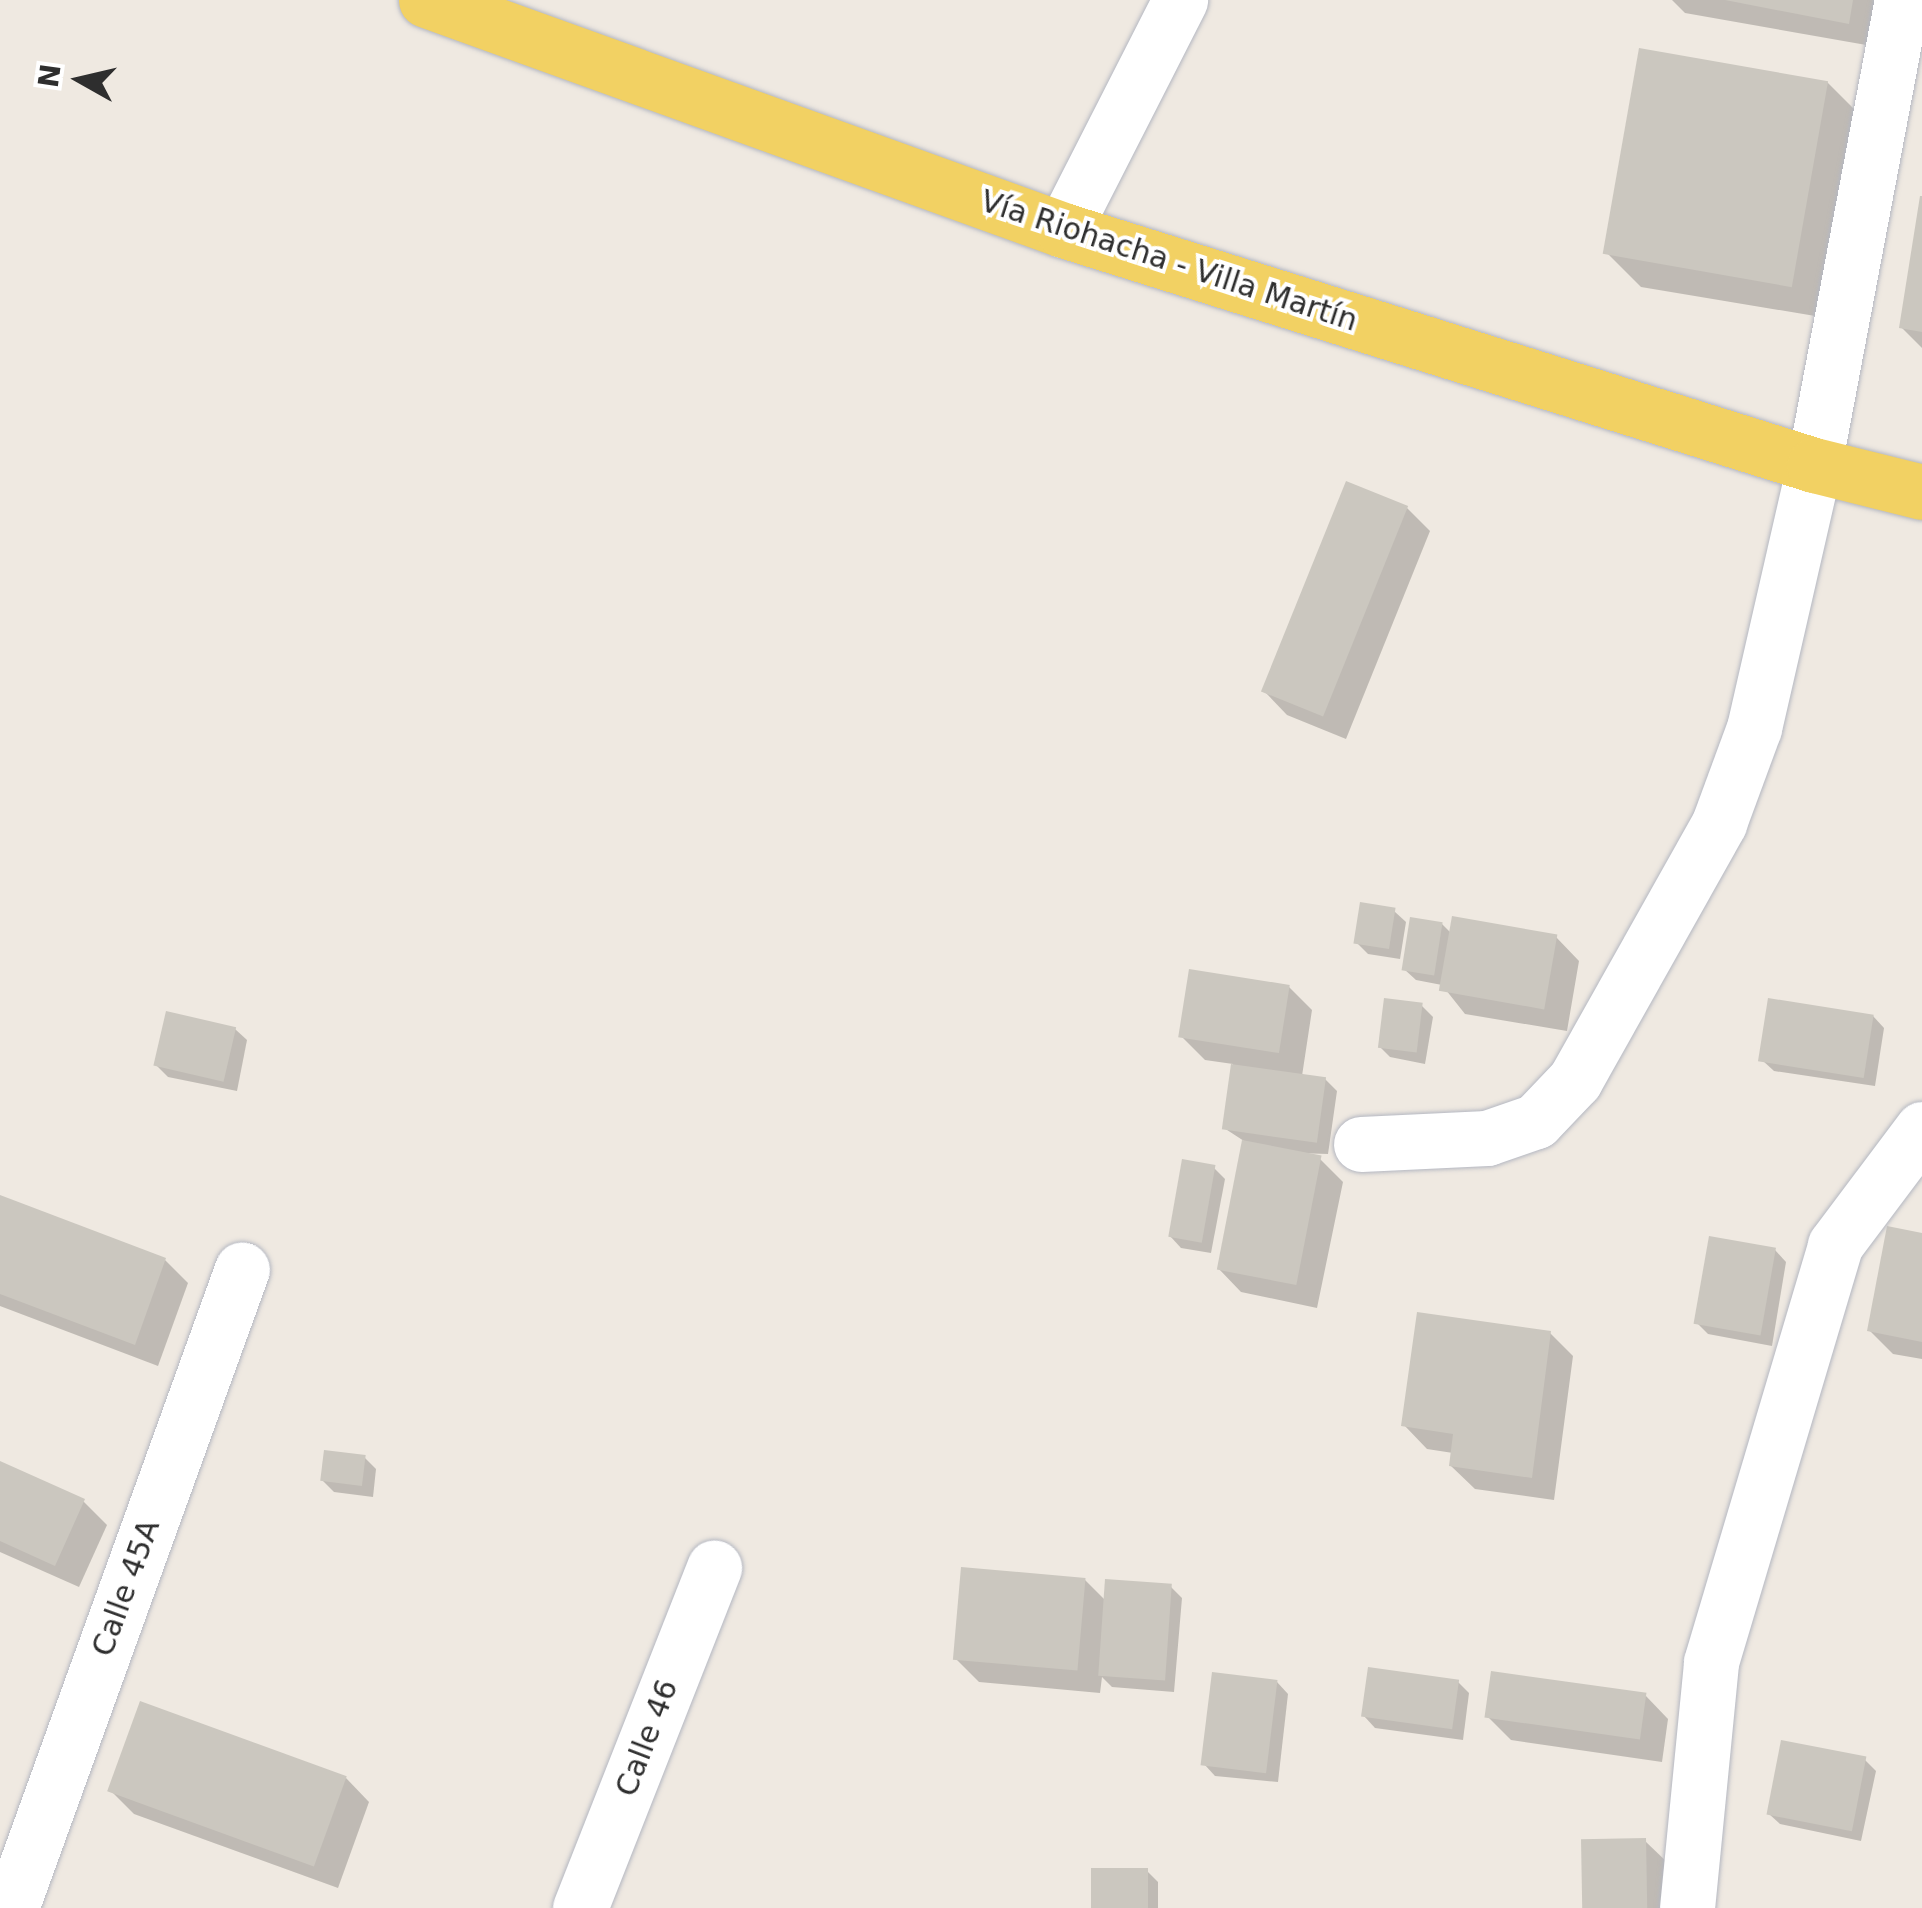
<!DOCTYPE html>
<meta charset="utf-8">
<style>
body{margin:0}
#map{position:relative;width:1922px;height:1908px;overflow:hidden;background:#efe9e1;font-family:"DejaVu Sans",sans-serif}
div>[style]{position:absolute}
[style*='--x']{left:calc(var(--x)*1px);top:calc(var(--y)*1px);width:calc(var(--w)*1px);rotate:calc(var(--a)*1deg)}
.shadow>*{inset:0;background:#0003}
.building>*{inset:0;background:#cbc7bf;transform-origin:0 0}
.roads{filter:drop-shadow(0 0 2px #b4b7c1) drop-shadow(0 0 2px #b4b7c1)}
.minor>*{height:55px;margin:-27.5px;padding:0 27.5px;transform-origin:27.5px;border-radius:27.5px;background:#fff}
.major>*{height:55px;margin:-27.5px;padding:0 27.5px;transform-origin:27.5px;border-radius:27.5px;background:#f2d163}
span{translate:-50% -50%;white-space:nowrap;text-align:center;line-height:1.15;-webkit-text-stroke:8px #fff;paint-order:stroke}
.street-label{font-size:30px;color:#2e2e2e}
.north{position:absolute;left:30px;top:30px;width:100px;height:100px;-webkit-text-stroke:8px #fff;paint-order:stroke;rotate:278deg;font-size:28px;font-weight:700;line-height:40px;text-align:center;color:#2e2e2e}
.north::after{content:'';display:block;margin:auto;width:35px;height:45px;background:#2e2e2e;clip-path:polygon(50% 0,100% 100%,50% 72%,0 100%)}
</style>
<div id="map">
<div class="shadow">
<div style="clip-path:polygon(1672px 0,1880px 0,1872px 46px,1685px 13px)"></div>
<div style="clip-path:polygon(1827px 82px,1861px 116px,1827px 318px,1641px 287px,1607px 253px)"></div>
<div style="clip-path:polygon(1922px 198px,1922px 348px,1902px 328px)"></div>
<div style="clip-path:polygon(1407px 508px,1430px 531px,1346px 739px,1287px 715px,1264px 691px)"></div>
<div style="clip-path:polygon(1394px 911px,1406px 922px,1400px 959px,1368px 954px,1357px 943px)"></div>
<div style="clip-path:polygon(1442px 924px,1451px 933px,1556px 937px,1579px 961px,1567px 1031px,1465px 1014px,1442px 985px,1416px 980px,1404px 969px)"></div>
<div style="clip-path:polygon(1289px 987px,1312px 1010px,1302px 1076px,1325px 1079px,1337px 1091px,1328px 1154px,1296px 1153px,1319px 1158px,1343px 1182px,1317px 1308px,1241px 1292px,1218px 1268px,1244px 1141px,1224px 1128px,1233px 1064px,1205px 1060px,1181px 1036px)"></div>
<div style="clip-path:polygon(1422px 1006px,1433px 1017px,1425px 1064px,1390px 1057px,1379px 1046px)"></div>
<div style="clip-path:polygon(1873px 1016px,1884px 1028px,1875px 1086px,1774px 1071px,1762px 1060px)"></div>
<div style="clip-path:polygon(235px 1029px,247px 1040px,237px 1091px,168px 1077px,157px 1066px)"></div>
<div style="clip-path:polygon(1214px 1168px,1225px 1179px,1211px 1253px,1181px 1248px,1170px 1236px)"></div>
<div style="clip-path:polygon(0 1197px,165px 1260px,188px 1283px,158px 1366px,0 1306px)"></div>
<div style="clip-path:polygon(1922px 1236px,1922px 1359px,1893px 1354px,1870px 1331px)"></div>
<div style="clip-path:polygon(1775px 1250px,1786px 1262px,1772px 1346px,1708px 1334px,1697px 1323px)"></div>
<div style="clip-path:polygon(1550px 1333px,1573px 1356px,1554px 1500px,1475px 1489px,1451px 1466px,1453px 1453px,1427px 1449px,1404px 1425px)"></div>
<div style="clip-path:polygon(365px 1458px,376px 1469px,373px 1497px,334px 1492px,322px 1480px)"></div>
<div style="clip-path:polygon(0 1464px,84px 1502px,107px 1525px,79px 1587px,0 1552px)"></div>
<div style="clip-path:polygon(1085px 1580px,1106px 1601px,1171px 1587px,1182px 1598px,1174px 1692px,1112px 1687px,1102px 1677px,1100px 1693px,979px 1682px,956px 1659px)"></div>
<div style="clip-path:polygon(1277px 1682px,1288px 1694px,1278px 1782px,1215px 1776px,1204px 1764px)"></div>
<div style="clip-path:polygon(1458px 1682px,1469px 1693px,1463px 1740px,1375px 1728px,1364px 1716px)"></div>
<div style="clip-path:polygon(1645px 1695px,1668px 1719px,1662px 1762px,1511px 1740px,1488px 1717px)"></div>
<div style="clip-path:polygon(1865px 1760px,1876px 1771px,1861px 1841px,1780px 1824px,1768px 1813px)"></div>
<div style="clip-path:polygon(346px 1778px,369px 1802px,338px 1888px,134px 1814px,111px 1791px)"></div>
<div style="clip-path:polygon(1645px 1841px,1669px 1864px,1669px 1908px,1585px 1908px)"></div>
<div style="clip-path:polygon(1147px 1871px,1158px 1882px,1158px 1908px,1095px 1908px)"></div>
</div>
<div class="building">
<div style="clip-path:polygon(1725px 0,1853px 0,1849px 24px)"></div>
<div style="left:1639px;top:48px;width:192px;height:209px;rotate:10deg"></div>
<div style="clip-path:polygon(1920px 196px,1922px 196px,1922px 332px,1899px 328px)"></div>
<div style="left:1346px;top:481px;width:67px;height:227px;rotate:22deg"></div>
<div style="left:1360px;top:902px;width:36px;height:42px;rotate:9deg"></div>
<div style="left:1452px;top:916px;width:107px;height:76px;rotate:10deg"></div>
<div style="left:1410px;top:917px;width:33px;height:54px;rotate:9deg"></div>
<div style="left:1189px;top:969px;width:102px;height:69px;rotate:9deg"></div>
<div style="left:1384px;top:998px;width:39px;height:50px;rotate:7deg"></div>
<div style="left:1768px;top:998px;width:107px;height:64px;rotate:9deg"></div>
<div style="left:166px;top:1011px;width:72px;height:56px;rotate:13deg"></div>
<div style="left:1231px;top:1064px;width:96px;height:66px;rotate:8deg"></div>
<div style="left:1242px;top:1140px;width:81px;height:132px;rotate:11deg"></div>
<div style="left:1182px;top:1159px;width:34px;height:79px;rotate:10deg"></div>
<div style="clip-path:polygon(0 1195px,166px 1258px,135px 1345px,0 1294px)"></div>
<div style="clip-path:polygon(1887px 1226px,1922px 1233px,1922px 1342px,1867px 1331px)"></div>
<div style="left:1709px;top:1236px;width:68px;height:89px;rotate:10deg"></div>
<div style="clip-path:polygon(1417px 1312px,1551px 1331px,1532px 1478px,1449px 1466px,1453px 1434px,1401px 1426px)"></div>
<div style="left:324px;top:1450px;width:42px;height:31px;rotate:7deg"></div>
<div style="clip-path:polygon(0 1461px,85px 1499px,55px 1566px,0 1541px)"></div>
<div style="left:961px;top:1567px;width:125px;height:93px;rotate:5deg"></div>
<div style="left:1105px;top:1579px;width:67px;height:97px;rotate:4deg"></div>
<div style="left:1368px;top:1667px;width:92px;height:50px;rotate:8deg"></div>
<div style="left:1491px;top:1671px;width:157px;height:47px;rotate:8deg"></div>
<div style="left:1212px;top:1672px;width:66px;height:94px;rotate:7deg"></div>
<div style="left:140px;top:1701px;width:220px;height:96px;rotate:20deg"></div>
<div style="left:1781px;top:1740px;width:87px;height:76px;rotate:11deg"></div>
<div style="left:1646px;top:1838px;width:70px;height:65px;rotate:89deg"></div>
<div style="left:1148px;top:1868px;width:40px;height:57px;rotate:90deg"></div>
</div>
<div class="roads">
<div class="minor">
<div style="--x:1063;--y:230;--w:258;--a:-63"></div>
<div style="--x:1361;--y:1144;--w:126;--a:-2.7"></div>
<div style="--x:1487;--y:1138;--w:52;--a:-19.1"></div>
<div style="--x:1536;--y:1121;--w:57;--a:-46.4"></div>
<div style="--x:1575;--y:1080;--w:295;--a:-60.7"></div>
<div style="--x:1719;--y:823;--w:101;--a:-69.8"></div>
<div style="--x:1754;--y:728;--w:270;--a:-77.1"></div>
<div style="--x:1814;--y:465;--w:473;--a:-79.3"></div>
<div style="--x:11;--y:1908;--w:679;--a:-70.12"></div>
<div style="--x:580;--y:1908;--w:366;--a:-68.5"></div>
<div style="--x:1687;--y:1908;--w:247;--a:-84.4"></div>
<div style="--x:1711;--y:1662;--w:435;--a:-73.4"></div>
<div style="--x:1835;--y:1245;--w:145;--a:-53.1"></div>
</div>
<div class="major">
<div style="--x:426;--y:0;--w:677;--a:19.85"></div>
<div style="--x:1063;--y:230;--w:787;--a:17.38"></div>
<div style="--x:1814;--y:465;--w:111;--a:14"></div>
</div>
</div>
<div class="street-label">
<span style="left:1169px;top:261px;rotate:18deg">Vía Riohacha - Villa Martín</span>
<span style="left:126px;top:1588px;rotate:-70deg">Calle 45A</span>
<span style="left:647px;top:1738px;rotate:-69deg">Calle 46</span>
</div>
<div class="north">N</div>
</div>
